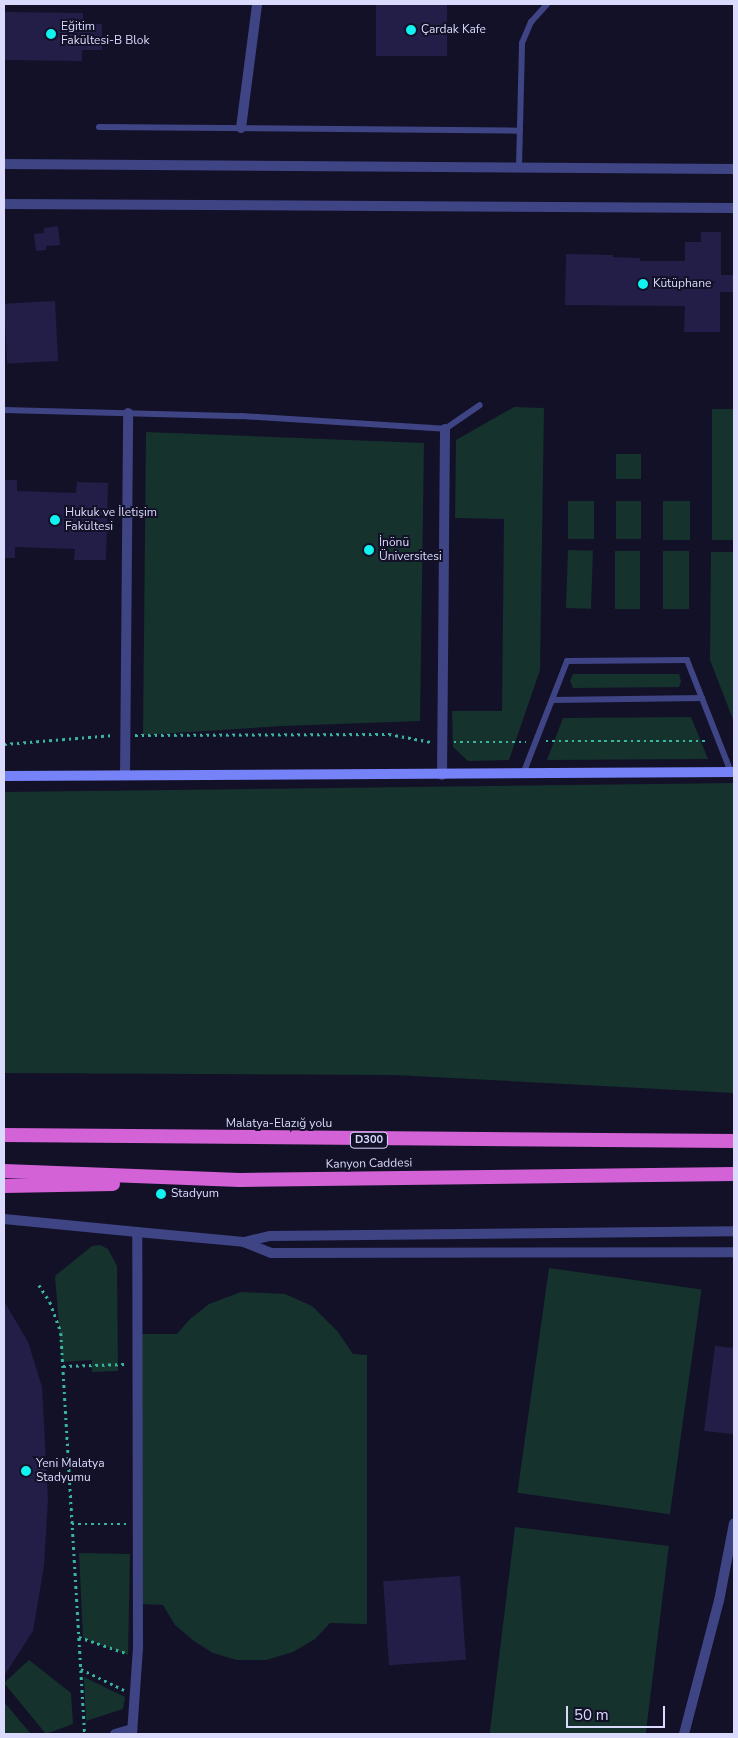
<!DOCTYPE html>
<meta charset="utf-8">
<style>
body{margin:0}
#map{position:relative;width:738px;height:1738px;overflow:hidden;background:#131128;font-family:"Nunito Sans",sans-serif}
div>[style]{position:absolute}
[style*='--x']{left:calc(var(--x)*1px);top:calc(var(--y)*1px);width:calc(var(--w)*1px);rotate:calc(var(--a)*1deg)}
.green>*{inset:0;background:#15322d;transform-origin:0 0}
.building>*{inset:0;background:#221e48;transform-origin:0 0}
.path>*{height:2.5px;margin-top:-1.25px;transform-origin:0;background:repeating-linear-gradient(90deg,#37b59f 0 2.5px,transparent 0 6.5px)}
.service>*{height:6px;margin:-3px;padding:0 3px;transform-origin:3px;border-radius:3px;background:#3f4484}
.pedestrian>*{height:10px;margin:-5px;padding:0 5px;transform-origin:5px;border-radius:5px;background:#3f4484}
.minor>*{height:10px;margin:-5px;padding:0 5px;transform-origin:5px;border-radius:5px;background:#3f4484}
.tertiary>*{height:10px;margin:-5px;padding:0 5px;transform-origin:5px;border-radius:5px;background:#3f4484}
.secondary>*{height:10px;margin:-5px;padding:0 5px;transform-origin:5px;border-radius:5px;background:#7682f8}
.trunk>*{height:14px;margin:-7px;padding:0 7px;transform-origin:7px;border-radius:7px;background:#d462d7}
.dots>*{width:14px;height:14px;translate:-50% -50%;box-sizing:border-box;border:2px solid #131128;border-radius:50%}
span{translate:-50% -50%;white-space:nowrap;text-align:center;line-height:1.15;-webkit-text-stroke:4px #131128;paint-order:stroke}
.shield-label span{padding:1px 4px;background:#131128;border:1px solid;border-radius:4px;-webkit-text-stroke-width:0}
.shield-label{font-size:11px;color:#dadafd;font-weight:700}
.poi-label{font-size:12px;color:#dadafd}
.left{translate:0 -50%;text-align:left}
.street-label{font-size:12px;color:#dadafd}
.frame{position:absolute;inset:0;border:5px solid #dadafd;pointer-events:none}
.scale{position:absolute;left:566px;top:1706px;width:99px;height:22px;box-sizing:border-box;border:2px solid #dadafd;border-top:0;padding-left:6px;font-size:15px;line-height:18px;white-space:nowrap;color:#dadafd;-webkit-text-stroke:4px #131128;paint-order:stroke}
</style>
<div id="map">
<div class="green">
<div style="clip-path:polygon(514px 407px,544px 408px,540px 670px,509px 760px,468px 761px,453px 747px,452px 711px,502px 711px,504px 519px,455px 518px,456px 440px)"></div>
<div style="left:712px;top:409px;width:22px;height:131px"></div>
<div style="clip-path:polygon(146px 432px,424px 443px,420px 721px,282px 726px,143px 735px)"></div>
<div style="left:616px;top:454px;width:25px;height:25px"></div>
<div style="left:568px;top:501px;width:26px;height:38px"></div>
<div style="left:616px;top:501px;width:25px;height:38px"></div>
<div style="left:663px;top:501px;width:27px;height:39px"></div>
<div style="left:568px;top:550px;width:25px;height:58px;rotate:2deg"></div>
<div style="left:615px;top:551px;width:25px;height:58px"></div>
<div style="left:663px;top:551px;width:26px;height:58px"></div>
<div style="clip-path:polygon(711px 552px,734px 552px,734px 722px,710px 660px)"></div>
<div style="clip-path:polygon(573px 674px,679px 674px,681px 681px,679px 687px,573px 688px,570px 681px)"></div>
<div style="clip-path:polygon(691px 717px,708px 759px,547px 760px,563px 718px)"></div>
<div style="clip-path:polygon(734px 783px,734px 1093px,395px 1075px,4px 1073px,4px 792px)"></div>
<div style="clip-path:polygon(100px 1245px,108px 1249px,117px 1266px,118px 1371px,92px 1372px,92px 1360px,62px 1362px,55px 1276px,92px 1246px)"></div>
<div style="left:549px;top:1268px;width:154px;height:227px;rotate:8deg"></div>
<div style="clip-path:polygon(241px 1292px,285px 1294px,312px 1306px,338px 1332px,353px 1354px,367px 1355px,367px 1624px,330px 1623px,315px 1639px,293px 1652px,266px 1660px,237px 1660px,213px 1653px,194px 1641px,175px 1625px,163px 1605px,142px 1604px,142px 1334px,177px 1334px,190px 1319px,209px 1304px)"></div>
<div style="left:515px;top:1527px;width:155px;height:209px;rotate:7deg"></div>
<div style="clip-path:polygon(79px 1553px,130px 1554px,128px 1655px,83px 1638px)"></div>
<div style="clip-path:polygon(29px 1660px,71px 1693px,73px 1724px,46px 1734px,4px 1683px)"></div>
<div style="clip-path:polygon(84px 1677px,125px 1697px,123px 1709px,86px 1721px)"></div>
<div style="clip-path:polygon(4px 1702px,31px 1734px,4px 1734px)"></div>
</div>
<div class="building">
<div style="left:376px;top:4px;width:71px;height:52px"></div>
<div style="clip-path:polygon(4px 12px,83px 13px,83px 23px,102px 24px,102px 50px,82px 50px,82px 61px,4px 60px)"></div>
<div style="clip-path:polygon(58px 226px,60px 245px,46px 246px,46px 250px,36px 251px,34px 234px,44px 233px,44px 228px)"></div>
<div style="clip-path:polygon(701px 232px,721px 232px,721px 275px,734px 275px,734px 292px,720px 292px,720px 332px,684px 332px,685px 306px,565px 305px,566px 254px,613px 255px,613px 257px,640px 258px,640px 261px,685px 261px,685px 242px,701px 242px)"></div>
<div style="left:55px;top:301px;width:60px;height:51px;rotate:87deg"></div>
<div style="clip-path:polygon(4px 480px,17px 480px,17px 491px,76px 493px,77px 482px,108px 483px,106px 560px,74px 560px,75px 549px,15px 547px,15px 558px,4px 558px)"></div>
<div style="clip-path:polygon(4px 1301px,28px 1342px,42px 1387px,48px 1498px,44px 1566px,33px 1631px,4px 1676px)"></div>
<div style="clip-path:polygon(715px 1346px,734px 1348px,733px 1434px,704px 1431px)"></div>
<div style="left:460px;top:1576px;width:84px;height:77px;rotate:86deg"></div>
</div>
<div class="path">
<div style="--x:135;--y:735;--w:254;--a:-0.2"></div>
<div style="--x:389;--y:734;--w:43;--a:10.8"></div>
<div style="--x:546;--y:741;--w:162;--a:0"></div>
<div style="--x:454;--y:742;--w:72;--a:0"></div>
<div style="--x:4;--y:744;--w:110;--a:-4.7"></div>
<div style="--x:39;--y:1285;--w:20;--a:57"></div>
<div style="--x:50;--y:1302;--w:33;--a:70"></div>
<div style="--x:61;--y:1333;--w:402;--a:86.6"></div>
<div style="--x:63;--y:1366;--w:63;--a:-1.8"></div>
<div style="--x:72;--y:1524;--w:54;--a:0"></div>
<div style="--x:79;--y:1637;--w:50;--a:18.8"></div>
<div style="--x:81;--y:1669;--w:48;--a:26"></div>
</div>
<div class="service">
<div style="--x:99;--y:127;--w:421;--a:0.5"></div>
<div style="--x:519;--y:167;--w:124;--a:-88.6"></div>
<div style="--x:522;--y:43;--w:23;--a:-67"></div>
<div style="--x:531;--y:22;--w:24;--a:-48"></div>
<div style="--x:4;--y:410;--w:237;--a:1.5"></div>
<div style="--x:241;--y:416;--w:204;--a:3.6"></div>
<div style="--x:445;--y:429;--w:42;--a:-34.4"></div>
<div style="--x:552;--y:700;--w:150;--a:-0.8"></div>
<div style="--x:523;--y:774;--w:121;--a:-68.7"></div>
<div style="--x:567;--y:661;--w:120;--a:-0.5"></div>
<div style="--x:687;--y:660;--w:120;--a:68.6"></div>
</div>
<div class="pedestrian">
<div style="--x:4;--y:164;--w:730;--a:0.39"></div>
<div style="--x:4;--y:204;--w:730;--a:0.31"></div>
</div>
<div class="minor">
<div style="--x:241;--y:128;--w:125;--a:-82.6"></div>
<div style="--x:125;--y:775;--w:362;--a:-89.5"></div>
<div style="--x:442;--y:775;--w:346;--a:-89.5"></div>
<div style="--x:4;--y:1219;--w:134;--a:5.6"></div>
<div style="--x:115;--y:1734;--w:18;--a:-16"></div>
<div style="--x:684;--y:1734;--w:138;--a:-75.3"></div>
<div style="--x:719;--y:1601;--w:79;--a:-79.1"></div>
</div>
<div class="tertiary">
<div style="--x:244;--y:1242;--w:27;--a:-13"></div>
<div style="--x:270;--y:1236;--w:464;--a:-0.6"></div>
<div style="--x:132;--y:1734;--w:86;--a:-86"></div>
<div style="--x:138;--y:1648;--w:416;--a:-90.1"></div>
<div style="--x:137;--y:1232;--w:107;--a:5.3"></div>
<div style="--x:244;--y:1242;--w:29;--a:22"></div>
<div style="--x:271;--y:1253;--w:463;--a:-0.1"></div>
</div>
<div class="secondary">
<div style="--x:4;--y:776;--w:730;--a:-0.31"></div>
</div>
<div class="trunk">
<div style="--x:4;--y:1135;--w:730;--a:0.47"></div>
<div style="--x:4;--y:1171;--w:236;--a:2.2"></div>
<div style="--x:240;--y:1180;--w:494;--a:-0.7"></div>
<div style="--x:4;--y:1186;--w:109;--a:-1.1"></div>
</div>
<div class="dots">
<div style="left:411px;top:30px;background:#11f3f0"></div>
<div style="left:51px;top:34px;background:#11f3f0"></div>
<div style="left:643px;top:284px;background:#11f3f0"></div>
<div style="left:55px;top:520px;background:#11f3f0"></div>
<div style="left:369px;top:550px;background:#11f3f0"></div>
<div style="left:161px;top:1194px;background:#11f3f0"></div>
<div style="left:26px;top:1471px;background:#11f3f0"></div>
</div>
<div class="shield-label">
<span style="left:369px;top:1140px">D300</span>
</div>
<div class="poi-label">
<span class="left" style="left:61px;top:34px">Eğitim<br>Fakültesi-B Blok</span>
<span class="left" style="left:421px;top:30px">Çardak Kafe</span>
<span class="left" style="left:653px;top:284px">Kütüphane</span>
<span class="left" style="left:65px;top:520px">Hukuk ve İletişim<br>Fakültesi</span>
<span class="left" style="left:379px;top:550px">İnönü<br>Üniversitesi</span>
<span class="left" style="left:171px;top:1194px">Stadyum</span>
<span class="left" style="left:36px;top:1471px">Yeni Malatya<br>Stadyumu</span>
</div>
<div class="street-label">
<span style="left:279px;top:1124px">Malatya-Elazığ yolu</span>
<span style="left:369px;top:1164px;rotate:-1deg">Kanyon Caddesi</span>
</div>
<div class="frame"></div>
<div class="scale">50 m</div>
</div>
